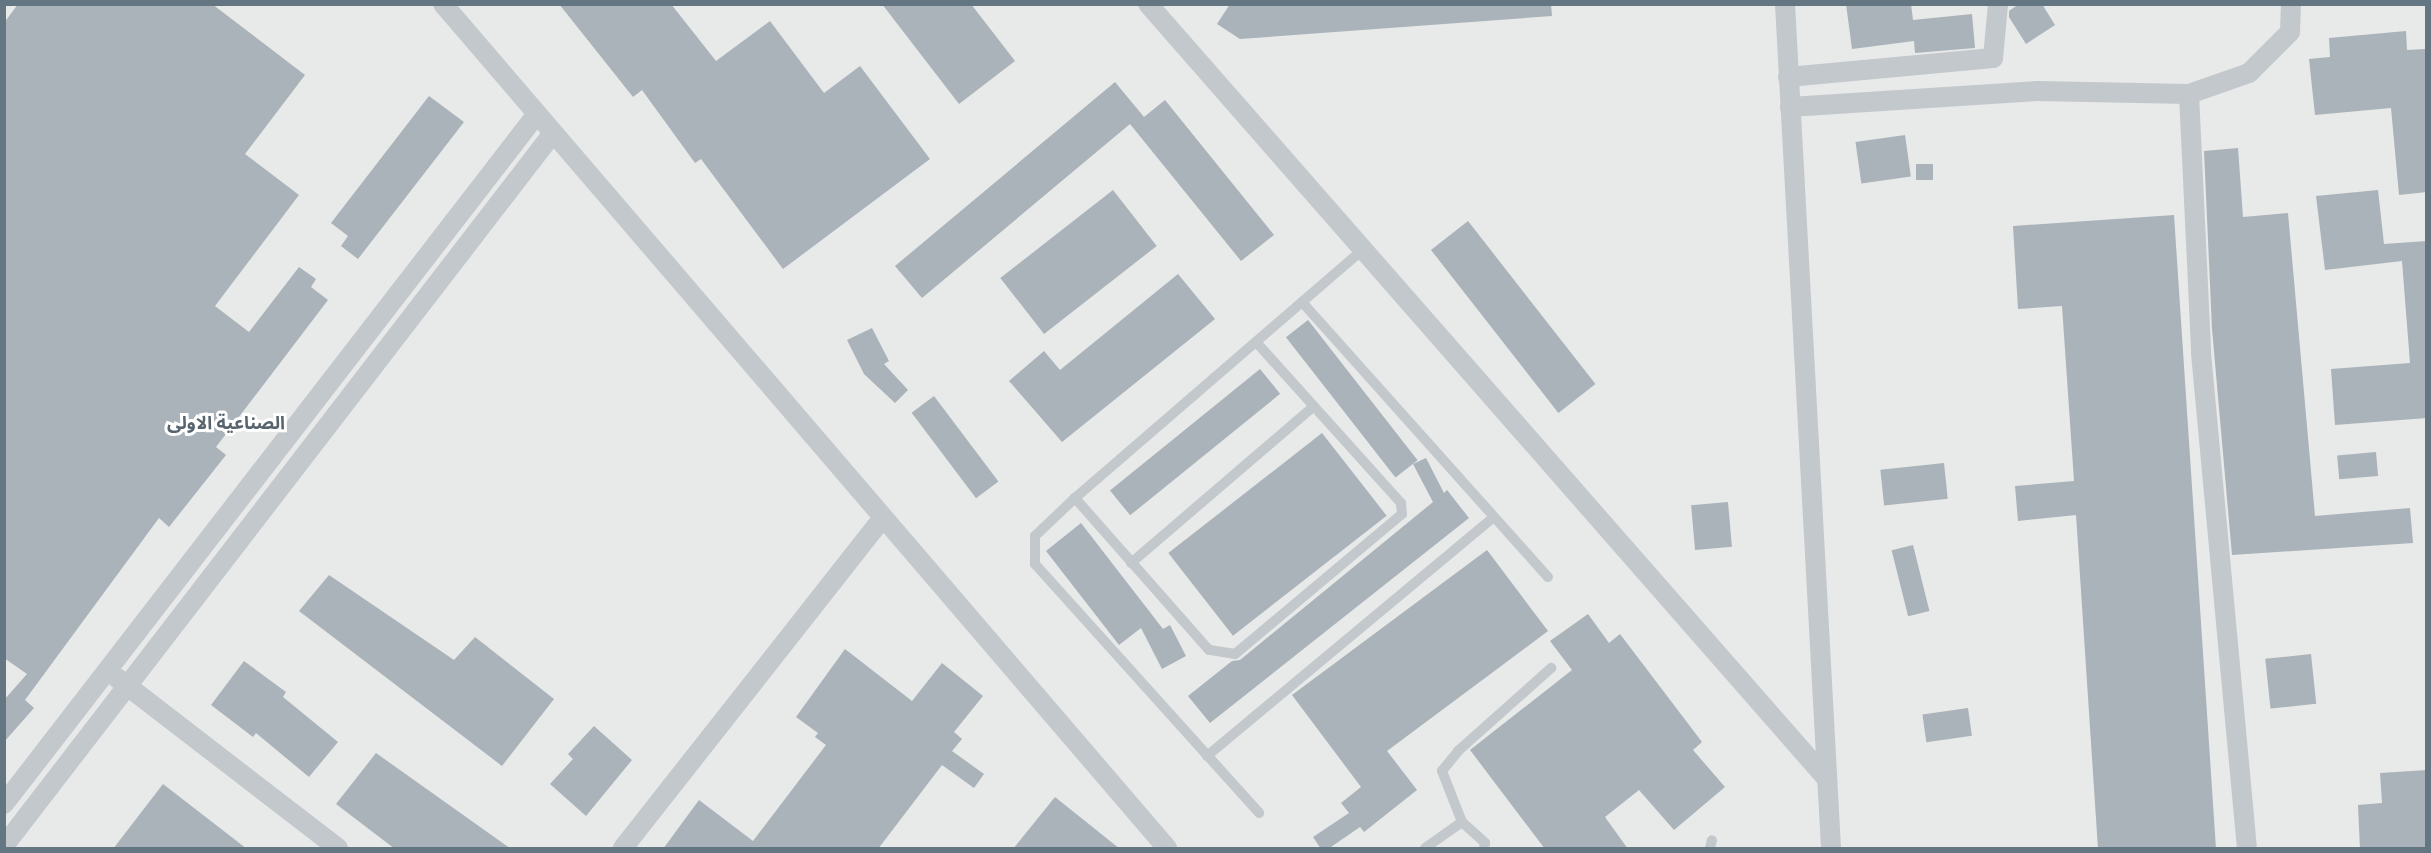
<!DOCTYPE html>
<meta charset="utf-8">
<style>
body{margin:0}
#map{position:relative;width:2431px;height:853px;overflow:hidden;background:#fafaf8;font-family:Overpass,"Noto Sans Arabic",sans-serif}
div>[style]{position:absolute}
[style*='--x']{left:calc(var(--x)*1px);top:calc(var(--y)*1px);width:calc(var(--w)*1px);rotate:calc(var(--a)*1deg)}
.built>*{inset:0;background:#e8e9e9;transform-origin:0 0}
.building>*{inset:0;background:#aab3b9;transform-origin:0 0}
.lane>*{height:10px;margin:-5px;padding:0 5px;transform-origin:5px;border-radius:5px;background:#c3c8cc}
.street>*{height:20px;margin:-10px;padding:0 10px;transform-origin:10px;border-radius:10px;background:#c3c8cc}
span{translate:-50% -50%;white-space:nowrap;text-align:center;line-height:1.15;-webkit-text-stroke:6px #fff;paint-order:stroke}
.neighbourhood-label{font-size:18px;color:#57646e;font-weight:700}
.frame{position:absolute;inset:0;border:6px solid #657683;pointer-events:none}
</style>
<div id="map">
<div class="built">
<div style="left:5px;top:5px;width:2421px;height:843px"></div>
</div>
<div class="building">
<div style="clip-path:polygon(18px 4px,212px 4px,305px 75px,245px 154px,299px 195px,215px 306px,249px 332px,299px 267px,316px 279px,311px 287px,328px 300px,216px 447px,226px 455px,169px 527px,159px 518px,25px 700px,34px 708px,4px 742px,4px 700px,27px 674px,4px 658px,4px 23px)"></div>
<div style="clip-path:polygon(559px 4px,671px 4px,716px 61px,770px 21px,824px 93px,860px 66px,930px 159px,783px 269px,701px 159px,695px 163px,642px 90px,633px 97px)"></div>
<div style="clip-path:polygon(882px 4px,971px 4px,1015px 61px,959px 104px)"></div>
<div style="clip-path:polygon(1230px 4px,1551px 4px,1552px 16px,1240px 39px,1217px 24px)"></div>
<div style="clip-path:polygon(1846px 4px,1911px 4px,1913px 20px,1972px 14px,1975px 48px,1915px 53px,1914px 41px,1852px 49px)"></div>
<div style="clip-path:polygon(2019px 4px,2042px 4px,2055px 25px,2026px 44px,2009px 17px,2009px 11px)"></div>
<div style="clip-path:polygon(2406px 31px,2407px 50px,2425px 49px,2427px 192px,2399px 195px,2391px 108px,2315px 115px,2309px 59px,2330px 57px,2329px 38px)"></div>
<div style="clip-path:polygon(1115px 82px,1144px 117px,1165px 100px,1274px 235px,1241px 261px,1130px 124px,922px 298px,895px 266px)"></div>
<div style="clip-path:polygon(429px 96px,464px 122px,358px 259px,341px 246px,348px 236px,331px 223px)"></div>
<div style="left:1905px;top:135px;width:42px;height:50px;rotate:82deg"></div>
<div style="clip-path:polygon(2238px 148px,2243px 217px,2288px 213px,2315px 516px,2410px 508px,2413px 543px,2232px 555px,2212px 329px,2204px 151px)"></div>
<div style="left:1916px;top:164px;width:17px;height:16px"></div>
<div style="left:1113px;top:190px;width:71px;height:143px;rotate:52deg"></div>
<div style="clip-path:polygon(2378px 190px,2384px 244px,2427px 241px,2427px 418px,2335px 425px,2331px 369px,2410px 363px,2402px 261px,2325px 270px,2316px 196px)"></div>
<div style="clip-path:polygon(2174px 215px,2216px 849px,2098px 849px,2076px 515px,2018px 521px,2015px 486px,2074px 481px,2062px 306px,2018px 309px,2013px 226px)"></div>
<div style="left:1468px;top:221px;width:207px;height:47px;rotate:52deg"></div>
<div style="clip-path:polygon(1178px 274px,1215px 319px,1062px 442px,1009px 381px,1044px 351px,1060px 370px)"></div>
<div style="left:1308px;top:320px;width:178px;height:28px;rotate:52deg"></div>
<div style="clip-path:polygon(872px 328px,889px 361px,884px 364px,908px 390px,895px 403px,864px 374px,847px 340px)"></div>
<div style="left:1260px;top:369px;width:32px;height:193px;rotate:51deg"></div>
<div style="left:934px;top:396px;width:107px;height:28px;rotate:53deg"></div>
<div style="left:1322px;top:433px;width:105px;height:195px;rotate:52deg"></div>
<div style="left:2376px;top:452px;width:24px;height:39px;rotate:85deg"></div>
<div style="clip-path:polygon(1426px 458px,1444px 493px,1447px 490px,1469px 518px,1210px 723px,1188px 696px,1232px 661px,1240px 660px,1433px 502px,1413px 464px)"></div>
<div style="left:1944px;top:463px;width:36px;height:64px;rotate:84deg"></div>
<div style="left:1728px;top:502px;width:45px;height:37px;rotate:85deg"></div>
<div style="clip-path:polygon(1081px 523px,1163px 629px,1170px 625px,1186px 656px,1162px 669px,1141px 628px,1119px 645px,1046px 551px)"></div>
<div style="left:1913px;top:545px;width:68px;height:22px;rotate:76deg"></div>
<div style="clip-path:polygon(1487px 550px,1548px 631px,1387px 751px,1417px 790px,1364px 832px,1360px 827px,1328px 849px,1321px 849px,1313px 837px,1349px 813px,1341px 803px,1361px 787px,1292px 695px)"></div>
<div style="clip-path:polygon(329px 575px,454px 660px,475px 637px,554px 699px,502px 766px,299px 611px)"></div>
<div style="clip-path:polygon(1588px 614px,1609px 643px,1620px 634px,1702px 742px,1693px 750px,1725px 787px,1674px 830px,1639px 790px,1605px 817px,1628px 849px,1545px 849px,1470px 750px,1572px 670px,1550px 641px)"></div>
<div style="clip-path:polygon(845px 649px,912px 701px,942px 663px,983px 696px,954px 732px,962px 739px,952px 751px,984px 774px,974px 788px,942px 765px,878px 849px,663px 849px,699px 800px,753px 841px,826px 745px,815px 737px,818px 733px,796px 717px)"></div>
<div style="left:2311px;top:654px;width:50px;height:46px;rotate:84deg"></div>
<div style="clip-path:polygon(244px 661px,286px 692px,283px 697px,338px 742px,309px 777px,256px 733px,253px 737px,211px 705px)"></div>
<div style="left:1968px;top:708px;width:28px;height:46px;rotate:82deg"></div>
<div style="clip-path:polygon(594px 726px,632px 760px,586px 816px,550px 784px,573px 759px,568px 754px)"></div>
<div style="clip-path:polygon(376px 753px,511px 849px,395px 849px,336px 804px)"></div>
<div style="clip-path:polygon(2427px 770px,2427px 849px,2360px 849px,2358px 805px,2382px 803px,2380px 773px)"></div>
<div style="clip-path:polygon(163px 784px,247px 849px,113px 849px)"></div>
<div style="clip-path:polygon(1055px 797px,1120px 849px,1013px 849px)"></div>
</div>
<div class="lane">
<div style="--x:1302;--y:302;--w:369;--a:48.2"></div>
<div style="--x:1256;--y:342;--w:217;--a:48"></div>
<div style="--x:1401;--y:503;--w:11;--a:85"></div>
<div style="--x:1402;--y:514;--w:218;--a:140"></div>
<div style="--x:1235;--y:654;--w:26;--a:-171"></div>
<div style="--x:1209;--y:650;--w:203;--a:-131.4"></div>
<div style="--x:1075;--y:498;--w:381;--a:-40.8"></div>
<div style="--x:1075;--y:498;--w:55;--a:136.5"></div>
<div style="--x:1035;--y:536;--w:28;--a:90"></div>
<div style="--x:1035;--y:564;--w:335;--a:48"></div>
<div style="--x:1131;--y:563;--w:240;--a:-40.6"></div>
<div style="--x:1207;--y:756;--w:373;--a:-39.8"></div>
<div style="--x:1462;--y:822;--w:31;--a:42"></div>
<div style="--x:1485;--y:843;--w:5;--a:101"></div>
<div style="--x:1425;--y:848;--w:45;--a:-35.1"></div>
<div style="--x:1462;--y:822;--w:55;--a:-111.4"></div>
<div style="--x:1442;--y:771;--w:26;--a:-51"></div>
<div style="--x:1458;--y:751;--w:125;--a:-41.7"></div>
<div style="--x:1710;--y:848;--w:8;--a:-76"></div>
</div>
<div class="street">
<div style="--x:443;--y:4;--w:1112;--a:49.38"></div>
<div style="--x:1148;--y:4;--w:1030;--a:48.78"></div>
<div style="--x:1785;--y:4;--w:845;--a:86.88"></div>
<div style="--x:1788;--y:77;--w:206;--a:-5.3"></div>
<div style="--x:1993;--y:58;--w:54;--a:-84.7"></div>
<div style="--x:2189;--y:94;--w:259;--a:87.3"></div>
<div style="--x:2201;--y:353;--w:497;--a:84.7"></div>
<div style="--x:1790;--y:107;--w:248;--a:-3.7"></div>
<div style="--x:2037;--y:91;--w:152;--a:1.1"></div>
<div style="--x:2189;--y:94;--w:64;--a:-19.3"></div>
<div style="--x:2249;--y:73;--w:58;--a:-45"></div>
<div style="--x:2290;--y:32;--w:28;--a:-88"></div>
<div style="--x:117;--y:678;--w:279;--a:37.6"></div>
<div style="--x:4;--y:804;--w:872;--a:-52.32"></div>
<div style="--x:4;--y:846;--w:900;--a:-52.4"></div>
<div style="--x:623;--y:848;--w:420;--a:-51.8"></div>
</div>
<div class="neighbourhood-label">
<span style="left:226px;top:425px">الصناعية الاولى</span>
</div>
<div class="frame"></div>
</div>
